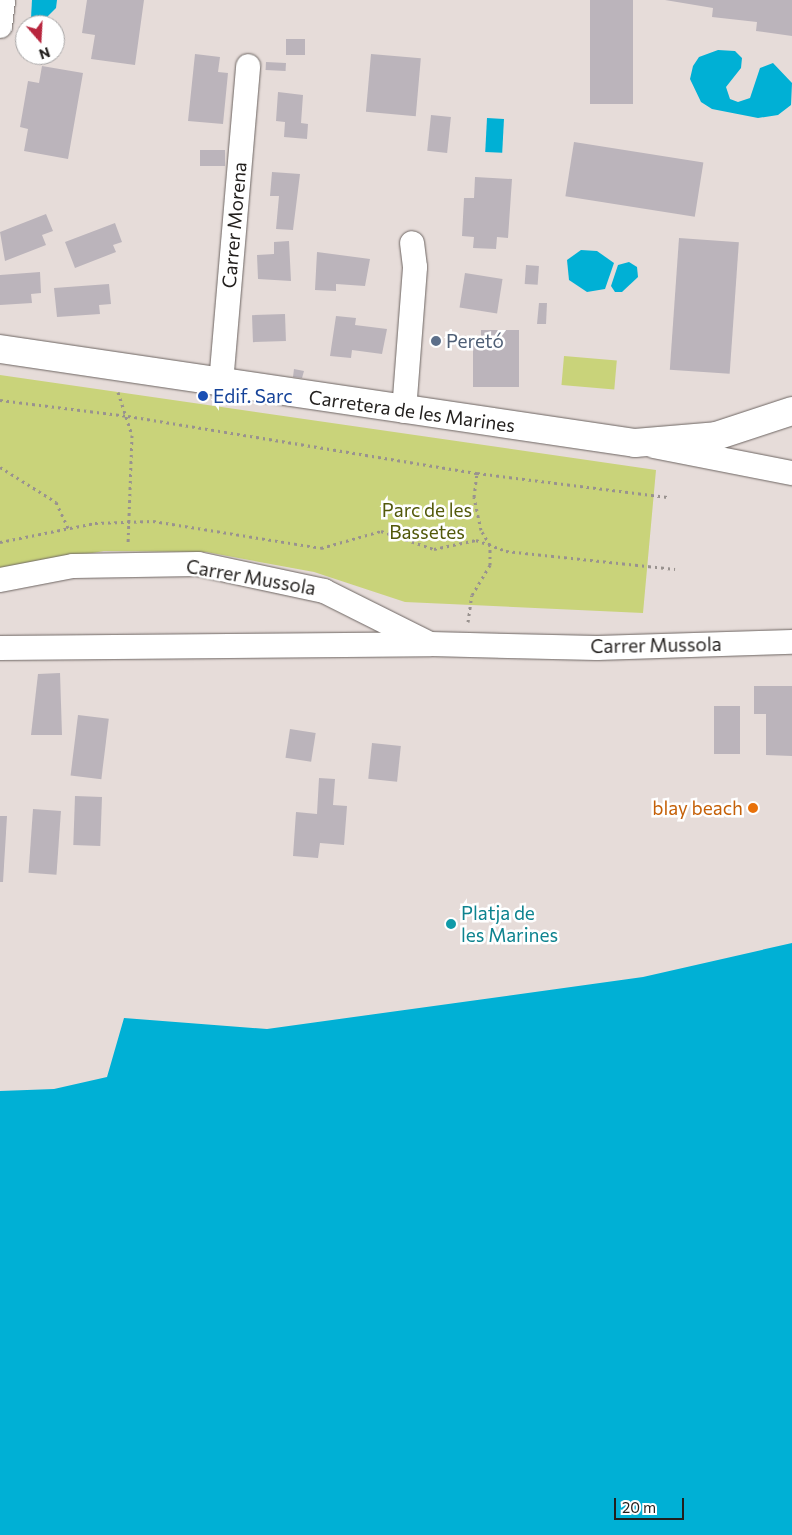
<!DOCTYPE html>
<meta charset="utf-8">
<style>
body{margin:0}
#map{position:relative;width:792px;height:1535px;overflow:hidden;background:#e6dcd9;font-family:Commissioner,sans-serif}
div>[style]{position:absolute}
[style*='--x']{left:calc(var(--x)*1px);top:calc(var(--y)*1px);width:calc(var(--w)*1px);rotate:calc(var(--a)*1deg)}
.green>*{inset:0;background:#c9d37a;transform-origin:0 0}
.water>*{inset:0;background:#00b0d5;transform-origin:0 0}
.building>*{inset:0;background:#bbb4bb;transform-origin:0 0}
.path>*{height:3px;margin-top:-1.5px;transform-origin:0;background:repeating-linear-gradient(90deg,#99928f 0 2.5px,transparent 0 6.5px)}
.roads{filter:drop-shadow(0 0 1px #6d6562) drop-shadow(0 0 1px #6d6562)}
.minor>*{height:24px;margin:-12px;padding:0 12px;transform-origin:12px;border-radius:12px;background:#fff}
.major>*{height:28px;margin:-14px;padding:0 14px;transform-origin:14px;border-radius:14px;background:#fff}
.dots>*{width:14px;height:14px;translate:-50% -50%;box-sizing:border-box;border:2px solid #fff;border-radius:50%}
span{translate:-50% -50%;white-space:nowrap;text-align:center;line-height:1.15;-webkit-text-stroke:5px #fff;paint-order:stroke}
.street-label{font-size:19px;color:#221f1d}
.service-label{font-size:19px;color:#4e5e75}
.left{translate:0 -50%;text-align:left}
.transit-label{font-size:19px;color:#164399}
.park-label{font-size:19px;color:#53590b}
.food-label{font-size:19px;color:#c56008}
.right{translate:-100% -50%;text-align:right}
.culture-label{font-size:19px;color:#0d838f}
.north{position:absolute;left:15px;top:15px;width:50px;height:50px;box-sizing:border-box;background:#fff;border:1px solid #a7a5a5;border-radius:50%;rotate:161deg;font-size:14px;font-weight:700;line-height:20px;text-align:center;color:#221f1d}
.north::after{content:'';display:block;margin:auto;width:18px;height:22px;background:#b8263e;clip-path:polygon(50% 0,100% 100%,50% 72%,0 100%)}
.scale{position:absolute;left:614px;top:1498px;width:70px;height:22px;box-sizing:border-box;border:2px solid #221f1d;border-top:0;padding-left:6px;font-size:15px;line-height:18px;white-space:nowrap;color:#221f1d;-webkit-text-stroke:4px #fff;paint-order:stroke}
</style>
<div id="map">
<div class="green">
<div style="left:564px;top:356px;width:53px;height:29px;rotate:5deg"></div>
<div style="clip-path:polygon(0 375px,656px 470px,643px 613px,405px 602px,314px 572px,206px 552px,104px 551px,0 569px)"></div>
</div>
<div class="water">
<div style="clip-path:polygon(32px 0,57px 0,56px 8px,45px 19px,31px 18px)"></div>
<div style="clip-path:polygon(718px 50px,735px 51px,742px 58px,741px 68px,726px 87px,730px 99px,738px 102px,750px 98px,760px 68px,773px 63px,792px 83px,791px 105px,778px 115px,758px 118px,712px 109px,701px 102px,690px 79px,693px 66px,699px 57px)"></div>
<div style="left:487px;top:118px;width:17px;height:34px;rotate:3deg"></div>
<div style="clip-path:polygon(581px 250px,597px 251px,614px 263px,605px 289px,587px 292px,569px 280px,567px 260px)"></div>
<div style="clip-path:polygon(629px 262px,637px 267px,638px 277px,622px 292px,615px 292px,611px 286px,618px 265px)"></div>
<div style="clip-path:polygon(792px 943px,792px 1535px,0 1535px,0 1091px,54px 1089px,107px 1077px,124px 1018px,267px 1029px,643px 977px)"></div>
</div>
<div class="building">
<div style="clip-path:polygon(87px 0,144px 0,135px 65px,91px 59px,95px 35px,82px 33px)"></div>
<div style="left:590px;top:0;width:43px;height:104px"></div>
<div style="clip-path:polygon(665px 0,792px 0,792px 36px,756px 31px,757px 22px,712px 17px,713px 8px)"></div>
<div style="left:286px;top:39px;width:19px;height:16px"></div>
<div style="clip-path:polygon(195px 54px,220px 57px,218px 72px,228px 73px,223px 124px,188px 121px)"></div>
<div style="left:371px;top:54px;width:50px;height:58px;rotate:5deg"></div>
<div style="left:266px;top:62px;width:20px;height:8px;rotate:3deg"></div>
<div style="clip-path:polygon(42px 66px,83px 73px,68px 159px,24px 151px,28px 129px,20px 127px,28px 81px,39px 83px)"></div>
<div style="clip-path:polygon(278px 92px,303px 95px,301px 123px,308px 124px,307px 139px,284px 137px,285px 122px,276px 121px)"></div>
<div style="left:431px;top:115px;width:20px;height:36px;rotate:6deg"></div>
<div style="left:574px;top:142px;width:131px;height:55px;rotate:9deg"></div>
<div style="left:225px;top:150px;width:16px;height:25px;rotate:90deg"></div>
<div style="clip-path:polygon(272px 172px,300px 174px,293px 230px,276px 229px,279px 196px,270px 196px)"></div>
<div style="clip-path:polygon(475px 177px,512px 179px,508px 238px,497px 237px,496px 249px,473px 248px,474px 237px,462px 236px,464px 198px,474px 198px)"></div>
<div style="clip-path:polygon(46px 214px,53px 231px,42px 235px,46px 245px,5px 261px,0 232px)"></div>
<div style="clip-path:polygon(115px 223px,122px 242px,113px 245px,116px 252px,75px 268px,65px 242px)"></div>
<div style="left:679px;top:238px;width:60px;height:132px;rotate:4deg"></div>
<div style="clip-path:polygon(289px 241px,291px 281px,258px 279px,257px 255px,274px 254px,274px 242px)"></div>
<div style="clip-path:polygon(317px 252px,370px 259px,365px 286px,336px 284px,336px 291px,315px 290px)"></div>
<div style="left:526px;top:265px;width:13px;height:19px;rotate:4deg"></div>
<div style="clip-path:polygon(40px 272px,41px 293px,31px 294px,32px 303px,0 305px,0 275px)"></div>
<div style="left:465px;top:273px;width:38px;height:35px;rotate:9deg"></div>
<div style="clip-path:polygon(109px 284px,111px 304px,99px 305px,100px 314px,57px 317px,54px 288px)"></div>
<div style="clip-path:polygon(539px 303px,547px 303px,546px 324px,537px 324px)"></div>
<div style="left:285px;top:314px;width:27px;height:33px;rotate:88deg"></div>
<div style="clip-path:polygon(336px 316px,356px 318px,355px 325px,387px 329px,382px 354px,352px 350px,351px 358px,330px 356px)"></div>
<div style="clip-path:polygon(481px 330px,519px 330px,519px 387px,473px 387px,473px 342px,481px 342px)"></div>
<div style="clip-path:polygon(294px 369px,304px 371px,302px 378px,293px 377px)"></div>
<div style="clip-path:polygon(60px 673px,62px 735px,31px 735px,38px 674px)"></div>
<div style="clip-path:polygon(754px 686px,792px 686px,792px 756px,766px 755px,766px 714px,754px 714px)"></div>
<div style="left:714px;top:706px;width:26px;height:48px"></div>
<div style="left:78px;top:715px;width:31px;height:61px;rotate:7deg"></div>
<div style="left:290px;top:729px;width:26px;height:29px;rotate:9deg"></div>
<div style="left:372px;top:743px;width:29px;height:36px;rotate:6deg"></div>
<div style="clip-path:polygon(319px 778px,335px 779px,333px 805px,347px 806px,344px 845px,320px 843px,318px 858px,293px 856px,296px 812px,317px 814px)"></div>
<div style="left:75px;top:796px;width:27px;height:49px;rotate:2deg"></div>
<div style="left:33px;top:809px;width:28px;height:64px;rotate:4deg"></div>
<div style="clip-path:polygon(0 816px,7px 816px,3px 882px,0 882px)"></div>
</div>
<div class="path">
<div style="--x:118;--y:392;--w:45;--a:72"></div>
<div style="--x:132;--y:435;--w:108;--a:92.1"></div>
<div style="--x:0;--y:400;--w:129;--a:7.1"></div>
<div style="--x:128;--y:416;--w:354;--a:9.3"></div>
<div style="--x:477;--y:473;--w:192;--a:7.2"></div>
<div style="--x:0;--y:467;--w:66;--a:32"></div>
<div style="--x:56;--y:502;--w:29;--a:65"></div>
<div style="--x:0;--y:542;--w:97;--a:-11.3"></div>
<div style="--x:95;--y:523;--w:58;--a:-2"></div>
<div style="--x:153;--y:521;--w:170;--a:9.1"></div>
<div style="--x:321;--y:548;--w:62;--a:-15.8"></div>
<div style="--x:381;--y:531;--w:56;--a:18.8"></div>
<div style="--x:434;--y:549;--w:43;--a:-12.1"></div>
<div style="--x:476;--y:540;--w:32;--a:20"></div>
<div style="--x:506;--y:551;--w:170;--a:6.1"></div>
<div style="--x:468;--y:622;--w:27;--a:-82"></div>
<div style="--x:472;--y:595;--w:35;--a:-59"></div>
<div style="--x:490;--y:565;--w:20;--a:-90"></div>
<div style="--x:490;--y:545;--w:17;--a:-121"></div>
<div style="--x:481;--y:530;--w:34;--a:-102"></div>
<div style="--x:474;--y:497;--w:24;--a:-83"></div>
</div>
<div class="roads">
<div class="minor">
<div style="--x:0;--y:26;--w:26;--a:-83"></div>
<div style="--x:221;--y:383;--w:318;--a:-85.1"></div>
<div style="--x:404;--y:411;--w:144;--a:-85.6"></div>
<div style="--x:415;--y:267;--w:24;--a:-97"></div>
<div style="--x:654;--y:446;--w:141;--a:11.1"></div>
<div style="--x:0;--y:580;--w:74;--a:-10.9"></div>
<div style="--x:73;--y:566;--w:125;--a:-0.9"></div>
<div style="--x:198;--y:564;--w:129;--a:12.1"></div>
<div style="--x:324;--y:591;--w:116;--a:26.6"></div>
<div style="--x:0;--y:648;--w:430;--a:-0.5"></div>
<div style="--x:430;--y:644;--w:167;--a:1.4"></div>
<div style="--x:597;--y:648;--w:195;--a:-1.8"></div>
</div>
<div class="major">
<div style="--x:0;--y:349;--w:642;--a:8.42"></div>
<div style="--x:635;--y:443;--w:81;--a:-4.9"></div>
<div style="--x:716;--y:436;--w:80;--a:-18.2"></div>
</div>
</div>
<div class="dots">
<div style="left:436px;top:341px;background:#5c6f8a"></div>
<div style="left:203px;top:396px;background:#1a4fb4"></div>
<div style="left:753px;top:808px;background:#e8710a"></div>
<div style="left:451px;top:924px;background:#0f9aa8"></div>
</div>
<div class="street-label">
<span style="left:234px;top:225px;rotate:-85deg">Carrer Morena</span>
<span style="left:412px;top:411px;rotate:8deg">Carretera de les Marines</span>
<span style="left:251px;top:577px;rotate:10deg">Carrer Mussola</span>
<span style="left:656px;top:645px;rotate:-1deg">Carrer Mussola</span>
</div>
<div class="service-label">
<span class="left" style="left:446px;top:341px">Peretó</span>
</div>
<div class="transit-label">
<span class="left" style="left:213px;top:396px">Edif. Sarc</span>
</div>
<div class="park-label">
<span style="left:427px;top:521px">Parc de les<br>Bassetes</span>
</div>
<div class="food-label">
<span class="right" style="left:743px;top:808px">blay beach</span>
</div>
<div class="culture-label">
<span class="left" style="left:461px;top:924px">Platja de<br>les Marines</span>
</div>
<div class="north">N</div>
<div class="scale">20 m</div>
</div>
